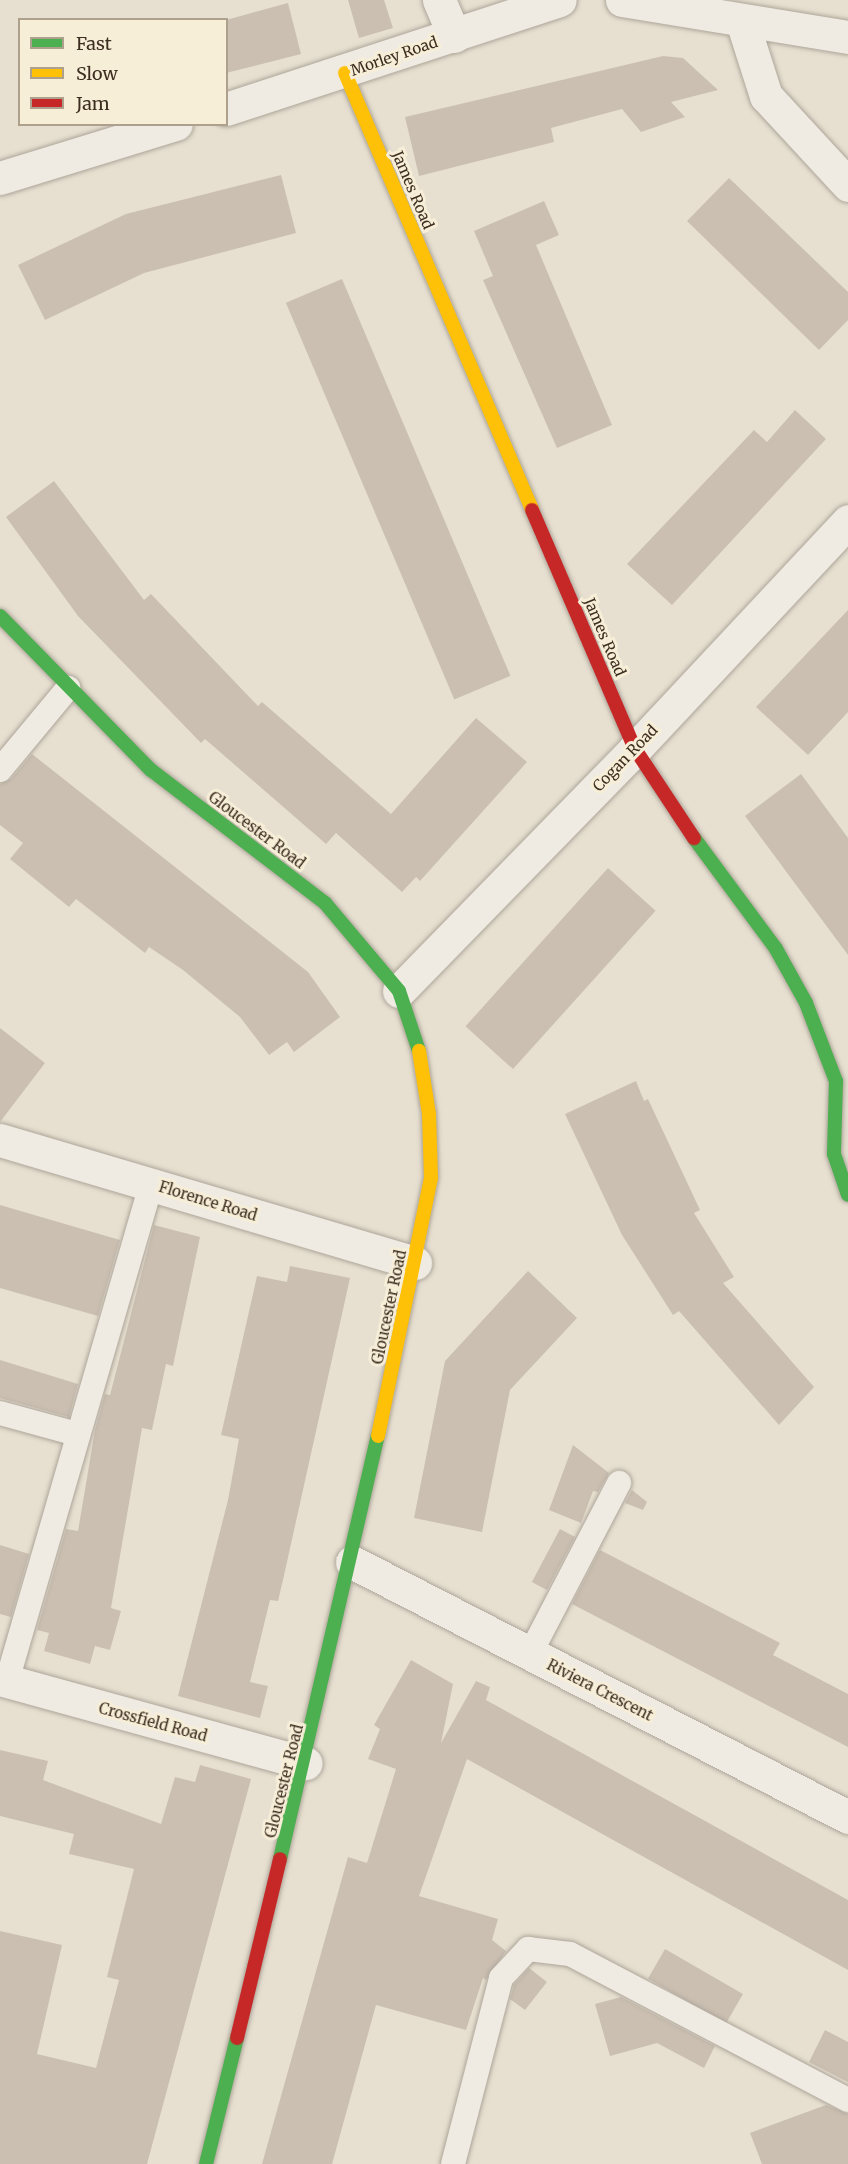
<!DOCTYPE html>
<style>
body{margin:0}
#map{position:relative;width:848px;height:2164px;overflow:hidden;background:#e7e0d1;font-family:Merriweather,serif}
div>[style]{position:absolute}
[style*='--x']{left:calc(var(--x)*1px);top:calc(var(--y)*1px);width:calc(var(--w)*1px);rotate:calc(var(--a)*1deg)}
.building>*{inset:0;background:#cbbfb2;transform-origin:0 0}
.roads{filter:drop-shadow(0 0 2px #ada599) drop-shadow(0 0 2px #ada599)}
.lane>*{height:24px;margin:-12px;padding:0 12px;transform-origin:12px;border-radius:12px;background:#efebe3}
.street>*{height:33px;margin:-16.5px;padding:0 16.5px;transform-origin:16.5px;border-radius:16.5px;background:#efebe3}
.fast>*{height:14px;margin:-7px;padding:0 7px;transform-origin:7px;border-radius:7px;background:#4caf50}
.slow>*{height:14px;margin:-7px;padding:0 7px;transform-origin:7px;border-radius:7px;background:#ffc107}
.jam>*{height:14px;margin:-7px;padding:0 7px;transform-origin:7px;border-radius:7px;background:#c62828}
span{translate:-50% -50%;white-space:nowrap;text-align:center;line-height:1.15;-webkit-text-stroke:6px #f7eed8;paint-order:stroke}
.street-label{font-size:15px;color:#3d2e20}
.legend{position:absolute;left:18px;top:18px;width:210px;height:108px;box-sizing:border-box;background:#f7eed8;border:2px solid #ada18e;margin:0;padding:8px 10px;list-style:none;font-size:18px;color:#3d2e20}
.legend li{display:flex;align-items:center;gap:12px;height:30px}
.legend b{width:30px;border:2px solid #ada18e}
</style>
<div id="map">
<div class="building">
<div style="clip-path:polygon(348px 0,384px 0,393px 28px,359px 38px)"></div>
<div style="clip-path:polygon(288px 3px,301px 54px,226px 73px,226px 20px)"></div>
<div style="clip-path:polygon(663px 56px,683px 58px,718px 90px,671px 102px,685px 117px,641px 132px,622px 109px,551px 128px,554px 142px,419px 176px,405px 117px)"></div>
<div style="clip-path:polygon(281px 175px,296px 233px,144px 273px,45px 320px,18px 265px,126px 214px)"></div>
<div style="clip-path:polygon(729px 178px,848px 292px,848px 320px,819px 350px,687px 221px)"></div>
<div style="clip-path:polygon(544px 201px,559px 235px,536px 245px,612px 425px,557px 448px,483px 280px,493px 276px,474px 231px)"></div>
<div style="left:342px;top:279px;width:431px;height:61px;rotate:67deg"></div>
<div style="clip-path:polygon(795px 410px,826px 439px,672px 605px,627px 564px,754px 430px,767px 442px)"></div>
<div style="clip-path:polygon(54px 481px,144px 600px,151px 594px,258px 706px,262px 702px,391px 814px,476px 718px,527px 762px,420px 881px,416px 877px,402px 892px,336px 833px,326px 844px,205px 739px,201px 743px,78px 616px,6px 517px)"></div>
<div style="clip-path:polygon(848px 610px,848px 712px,808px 755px,756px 707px)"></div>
<div style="clip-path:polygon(32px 754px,308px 972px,340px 1017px,294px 1052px,287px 1042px,269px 1055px,240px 1017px,183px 970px,149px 947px,145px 953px,76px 899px,69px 907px,10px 859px,23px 843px,0 825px,0 784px,11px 779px)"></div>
<div style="clip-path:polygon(801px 774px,848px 838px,848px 955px,745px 816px)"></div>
<div style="left:608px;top:868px;width:64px;height:213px;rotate:42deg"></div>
<div style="clip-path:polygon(0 1028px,45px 1063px,0 1122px)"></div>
<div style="clip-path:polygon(636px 1081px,644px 1101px,648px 1099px,700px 1210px,694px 1213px,734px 1277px,723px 1283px,814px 1387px,779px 1425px,679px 1311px,673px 1315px,622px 1235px,565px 1114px)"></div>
<div style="clip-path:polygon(0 1205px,120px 1240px,98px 1316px,0 1288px)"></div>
<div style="clip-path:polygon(154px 1225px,200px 1237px,173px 1366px,166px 1364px,152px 1430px,142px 1428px,111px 1608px,121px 1611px,110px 1650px,95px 1646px,90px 1664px,44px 1651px,49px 1633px,37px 1630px,66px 1529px,78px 1531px,95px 1430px,105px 1394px,110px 1395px)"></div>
<div style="clip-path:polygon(290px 1266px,350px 1278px,283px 1580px,278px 1601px,270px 1600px,250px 1682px,268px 1686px,260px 1718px,178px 1696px,228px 1500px,239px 1439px,221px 1435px,257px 1276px,287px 1282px)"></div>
<div style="clip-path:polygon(528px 1271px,577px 1318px,510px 1390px,482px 1532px,414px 1518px,445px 1361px)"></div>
<div style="clip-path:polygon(0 1360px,78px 1384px,69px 1417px,0 1398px)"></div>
<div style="clip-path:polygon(573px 1445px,609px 1473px,598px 1492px,593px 1491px,581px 1523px,549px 1510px)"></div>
<div style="clip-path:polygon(632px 1490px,647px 1502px,643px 1510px,625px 1503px)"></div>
<div style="left:560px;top:1529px;width:17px;height:60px;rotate:28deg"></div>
<div style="clip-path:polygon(0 1545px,29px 1554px,11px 1617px,0 1614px)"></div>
<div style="clip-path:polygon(600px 1550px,780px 1643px,773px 1655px,848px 1694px,848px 1747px,572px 1604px)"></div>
<div style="clip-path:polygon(411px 1660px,453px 1684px,441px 1743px,476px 1681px,490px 1687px,486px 1700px,848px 1900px,848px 1970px,467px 1759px,419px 1896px,498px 1919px,492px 1940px,506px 1951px,486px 1980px,483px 1978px,466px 2030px,376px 2005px,332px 2164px,262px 2164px,348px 1857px,367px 1863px,396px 1769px,368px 1759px,380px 1729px,374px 1725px)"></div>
<div style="clip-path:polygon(0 1750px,48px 1761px,43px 1780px,161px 1824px,175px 1777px,195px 1782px,200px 1765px,251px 1779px,147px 2164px,0 2164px,0 1931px,62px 1945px,37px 2054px,96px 2068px,119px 1980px,107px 1977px,134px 1869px,69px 1854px,74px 1834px,0 1816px)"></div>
<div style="left:665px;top:1949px;width:90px;height:34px;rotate:30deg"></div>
<div style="clip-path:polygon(529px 1968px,547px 1982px,525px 2010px,510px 1999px,514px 1985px)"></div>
<div style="clip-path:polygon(621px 1997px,715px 2046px,704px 2068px,657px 2043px,610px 2056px,595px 2004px)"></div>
<div style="clip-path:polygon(825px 2030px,848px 2042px,848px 2082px,809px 2062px)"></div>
<div style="clip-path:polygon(826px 2105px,848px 2114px,848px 2164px,762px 2164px,750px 2133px)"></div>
</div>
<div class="roads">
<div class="lane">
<div style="--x:0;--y:770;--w:107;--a:-50.3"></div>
<div style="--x:0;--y:1413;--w:80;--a:15.3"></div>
<div style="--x:530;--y:1654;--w:193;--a:-62.5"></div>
<div style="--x:7;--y:1681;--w:516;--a:-73.81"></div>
<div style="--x:453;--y:2164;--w:192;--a:-75.5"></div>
<div style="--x:501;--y:1978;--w:40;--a:-47"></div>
<div style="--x:528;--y:1949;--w:42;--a:6.8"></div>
<div style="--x:570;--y:1954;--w:314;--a:27.7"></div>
</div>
<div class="street">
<div style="--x:439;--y:0;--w:39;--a:67"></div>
<div style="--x:622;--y:0;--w:229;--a:9.3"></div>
<div style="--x:742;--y:21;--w:79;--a:72.3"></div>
<div style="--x:766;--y:96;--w:121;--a:47.3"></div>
<div style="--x:226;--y:109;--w:351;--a:-18.1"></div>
<div style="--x:0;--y:178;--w:184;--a:-17.1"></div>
<div style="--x:399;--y:991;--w:338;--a:-45.7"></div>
<div style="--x:635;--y:749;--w:312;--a:-46.9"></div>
<div style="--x:0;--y:1140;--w:433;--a:16.5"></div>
<div style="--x:352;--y:1562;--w:558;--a:27.21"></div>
<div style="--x:0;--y:1679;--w:317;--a:15.4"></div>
</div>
<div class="fast">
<div style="--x:0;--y:616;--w:216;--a:45.6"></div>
<div style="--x:151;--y:770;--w:219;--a:37.4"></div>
<div style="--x:325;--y:903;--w:115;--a:49.9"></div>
<div style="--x:399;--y:991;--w:63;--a:71.6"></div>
<div style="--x:694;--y:838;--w:138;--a:53.5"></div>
<div style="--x:776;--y:949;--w:62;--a:60.9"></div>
<div style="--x:806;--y:1003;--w:84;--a:69"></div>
<div style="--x:836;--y:1081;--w:73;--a:91.6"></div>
<div style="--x:834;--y:1154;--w:43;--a:71.1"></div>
<div style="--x:280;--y:1859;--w:434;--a:-77"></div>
<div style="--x:206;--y:2164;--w:130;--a:-76.2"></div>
</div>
<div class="slow">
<div style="--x:345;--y:73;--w:475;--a:66.8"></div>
<div style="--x:378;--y:1436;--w:263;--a:-78.4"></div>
<div style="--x:431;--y:1178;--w:64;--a:-91.8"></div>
<div style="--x:429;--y:1114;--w:64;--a:-99"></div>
</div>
<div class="jam">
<div style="--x:532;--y:510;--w:260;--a:66.7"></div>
<div style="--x:635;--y:749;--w:107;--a:56.5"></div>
<div style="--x:237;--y:2038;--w:184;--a:-76.5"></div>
</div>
</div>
<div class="street-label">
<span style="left:394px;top:56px;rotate:-19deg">Morley Road</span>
<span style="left:413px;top:190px;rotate:67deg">James Road</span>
<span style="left:605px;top:637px;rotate:67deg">James Road</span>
<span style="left:625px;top:758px;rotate:-46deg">Cogan Road</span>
<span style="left:257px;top:830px;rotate:37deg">Gloucester Road</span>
<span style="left:208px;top:1201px;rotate:17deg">Florence Road</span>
<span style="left:389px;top:1307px;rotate:-78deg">Gloucester Road</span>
<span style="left:600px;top:1690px;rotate:27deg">Riviera Crescent</span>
<span style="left:153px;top:1722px;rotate:15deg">Crossfield Road</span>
<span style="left:284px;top:1781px;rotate:-76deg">Gloucester Road</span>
</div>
<ul class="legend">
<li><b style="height:8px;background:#4caf50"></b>Fast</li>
<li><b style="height:8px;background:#ffc107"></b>Slow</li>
<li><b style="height:8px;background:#c62828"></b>Jam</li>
</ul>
</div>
